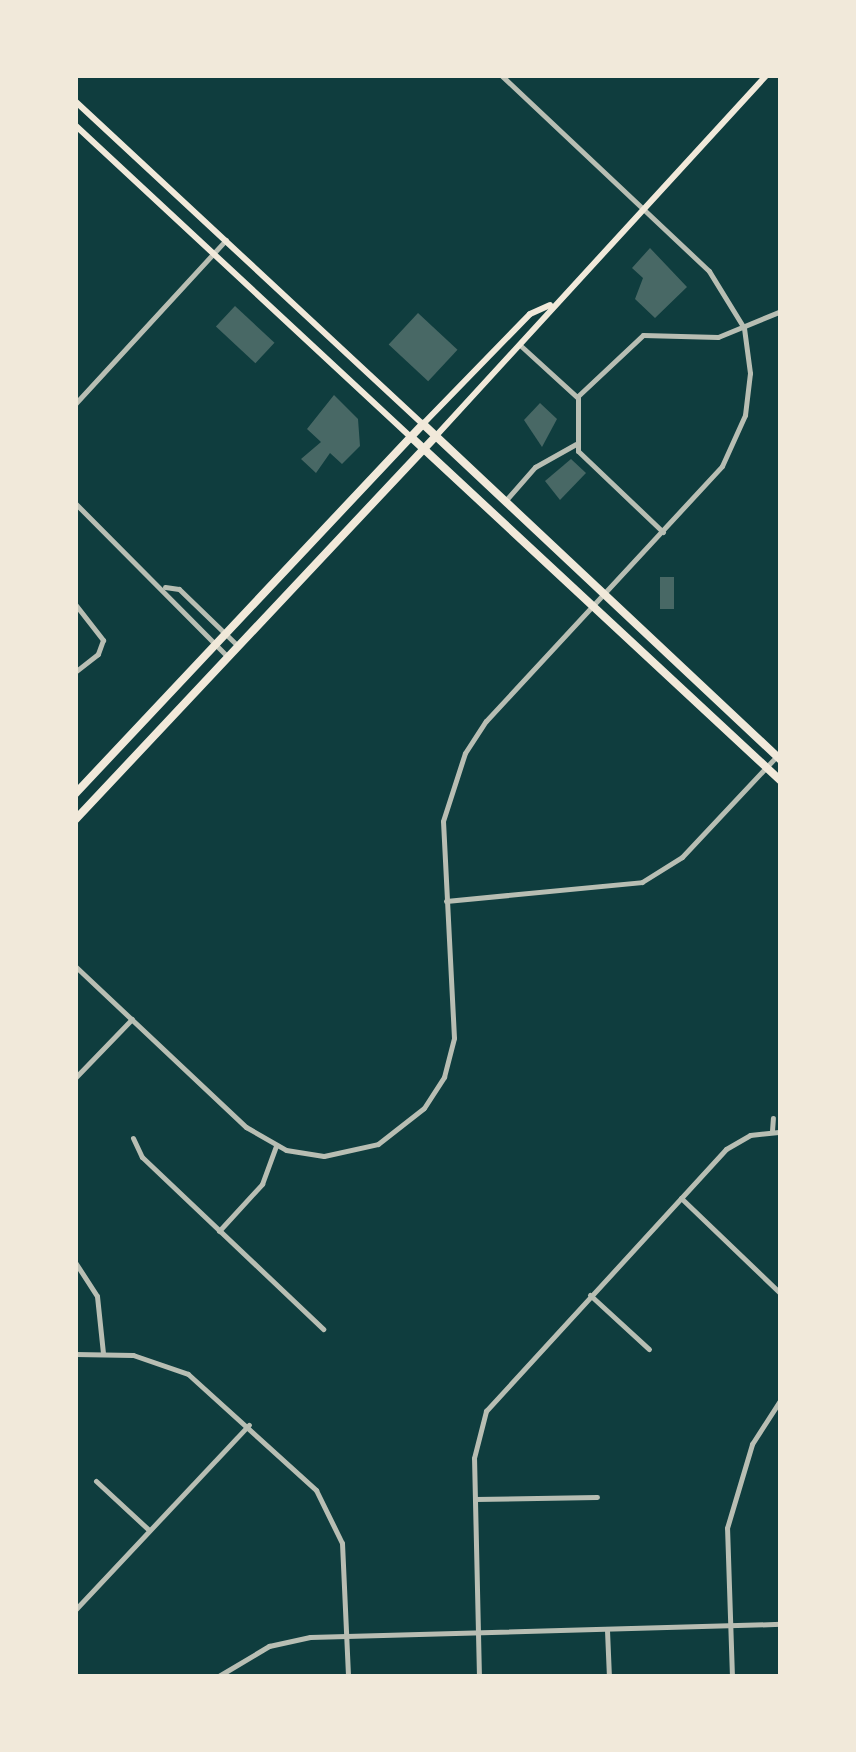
<!DOCTYPE html>
<style>
body{margin:0}
#map{position:relative;width:856px;height:1752px;overflow:hidden;background:#0f3d3e;font-family:"Alegreya Sans",sans-serif}
div>[style]{position:absolute}
[style*='--x']{left:calc(var(--x)*1px);top:calc(var(--y)*1px);width:calc(var(--w)*1px);rotate:calc(var(--a)*1deg)}
.building>*{inset:0;background:#486865;transform-origin:0 0}
.minor>*{height:5px;margin:-2.5px;padding:0 2.5px;transform-origin:2.5px;border-radius:2.5px;background:#b8beb3}
.secondary>*{height:6px;margin:-3px;padding:0 3px;transform-origin:3px;border-radius:3px;background:#f1e9da}
.primary>*{height:8px;margin:-4px;padding:0 4px;transform-origin:4px;border-radius:4px;background:#f1e9da}
span{translate:-50% -50%;white-space:nowrap;text-align:center;line-height:1.15;-webkit-text-stroke:8px #f1e9da;paint-order:stroke}
.frame{position:absolute;inset:0;border:78px solid #f1e9da;pointer-events:none}
</style>
<div id="map">
<div class="building">
<div style="clip-path:polygon(650px 248px,687px 287px,655px 318px,635px 299px,643px 278px,632px 268px)"></div>
<div style="left:235px;top:306px;width:54px;height:28px;rotate:43deg"></div>
<div style="left:418px;top:313px;width:54px;height:43px;rotate:43deg"></div>
<div style="clip-path:polygon(334px 395px,358px 419px,360px 446px,342px 464px,330px 453px,316px 473px,301px 459px,321px 442px,307px 429px)"></div>
<div style="clip-path:polygon(540px 403px,557px 419px,542px 447px,524px 420px)"></div>
<div style="clip-path:polygon(571px 459px,586px 473px,560px 500px,545px 481px)"></div>
<div style="left:660px;top:577px;width:14px;height:32px"></div>
</div>
<div class="minor">
<div style="--x:521;--y:346;--w:77;--a:42.4"></div>
<div style="--x:75;--y:404;--w:223;--a:-47.4"></div>
<div style="--x:506;--y:500;--w:44;--a:-48.7"></div>
<div style="--x:535;--y:467;--w:47;--a:-29.3"></div>
<div style="--x:75;--y:503;--w:217;--a:45.2"></div>
<div style="--x:663;--y:532;--w:117;--a:-136.4"></div>
<div style="--x:578;--y:451;--w:55;--a:-90"></div>
<div style="--x:578;--y:396;--w:89;--a:-43.2"></div>
<div style="--x:643;--y:335;--w:75;--a:1.5"></div>
<div style="--x:718;--y:337;--w:68;--a:-22.4"></div>
<div style="--x:165;--y:587;--w:14;--a:8"></div>
<div style="--x:179;--y:589;--w:82;--a:44"></div>
<div style="--x:75;--y:604;--w:46;--a:52.1"></div>
<div style="--x:103;--y:640;--w:15;--a:110"></div>
<div style="--x:98;--y:654;--w:29;--a:142"></div>
<div style="--x:446;--y:901;--w:197;--a:-5.5"></div>
<div style="--x:642;--y:882;--w:47;--a:-32"></div>
<div style="--x:682;--y:857;--w:137;--a:-46.8"></div>
<div style="--x:75;--y:966;--w:235;--a:43.3"></div>
<div style="--x:246;--y:1127;--w:46;--a:29.9"></div>
<div style="--x:286;--y:1150;--w:38;--a:9"></div>
<div style="--x:324;--y:1156;--w:55;--a:-12.5"></div>
<div style="--x:378;--y:1144;--w:58;--a:-38"></div>
<div style="--x:424;--y:1108;--w:37;--a:-57"></div>
<div style="--x:444;--y:1077;--w:40;--a:-75.6"></div>
<div style="--x:454;--y:1038;--w:217;--a:-92.9"></div>
<div style="--x:443;--y:821;--w:71;--a:-72.1"></div>
<div style="--x:465;--y:753;--w:38;--a:-57"></div>
<div style="--x:486;--y:721;--w:347;--a:-47.2"></div>
<div style="--x:722;--y:466;--w:56;--a:-65.7"></div>
<div style="--x:745;--y:415;--w:42;--a:-83.2"></div>
<div style="--x:750;--y:373;--w:45;--a:-97.6"></div>
<div style="--x:744;--y:328;--w:67;--a:-121.6"></div>
<div style="--x:709;--y:271;--w:286;--a:-136.7"></div>
<div style="--x:75;--y:1078;--w:82;--a:-46"></div>
<div style="--x:772;--y:1131;--w:13;--a:-86"></div>
<div style="--x:133;--y:1138;--w:21;--a:65"></div>
<div style="--x:142;--y:1157;--w:250;--a:43.5"></div>
<div style="--x:681;--y:1198;--w:139;--a:43.8"></div>
<div style="--x:219;--y:1231;--w:64;--a:-47.5"></div>
<div style="--x:262;--y:1184;--w:40;--a:-69.8"></div>
<div style="--x:75;--y:1262;--w:40;--a:57.1"></div>
<div style="--x:97;--y:1296;--w:57;--a:84"></div>
<div style="--x:590;--y:1295;--w:80;--a:42.5"></div>
<div style="--x:75;--y:1354;--w:58;--a:1"></div>
<div style="--x:133;--y:1355;--w:58;--a:19.1"></div>
<div style="--x:188;--y:1374;--w:173;--a:42.2"></div>
<div style="--x:316;--y:1490;--w:59;--a:63.9"></div>
<div style="--x:342;--y:1543;--w:134;--a:87.4"></div>
<div style="--x:96;--y:1481;--w:72;--a:42.8"></div>
<div style="--x:475;--y:1499;--w:122;--a:-0.9"></div>
<div style="--x:75;--y:1610;--w:254;--a:-46.8"></div>
<div style="--x:607;--y:1630;--w:47;--a:87.6"></div>
<div style="--x:217;--y:1677;--w:61;--a:-30.8"></div>
<div style="--x:269;--y:1646;--w:42;--a:-12.4"></div>
<div style="--x:310;--y:1637;--w:471;--a:-1.6"></div>
<div style="--x:479;--y:1677;--w:219;--a:-91.3"></div>
<div style="--x:474;--y:1458;--w:49;--a:-75.7"></div>
<div style="--x:486;--y:1411;--w:355;--a:-47.5"></div>
<div style="--x:726;--y:1149;--w:28;--a:-30"></div>
<div style="--x:750;--y:1135;--w:31;--a:-6"></div>
<div style="--x:732;--y:1677;--w:149;--a:-91.9"></div>
<div style="--x:727;--y:1528;--w:88;--a:-73.4"></div>
<div style="--x:752;--y:1444;--w:54;--a:-57.2"></div>
</div>
<div class="secondary">
<div style="--x:75;--y:101;--w:475;--a:42.9"></div>
<div style="--x:423;--y:424;--w:153;--a:-45.8"></div>
<div style="--x:530;--y:314;--w:22;--a:-24"></div>
<div style="--x:75;--y:125;--w:459;--a:42.9"></div>
<div style="--x:435;--y:437;--w:491;--a:-47.5"></div>
</div>
<div class="primary">
<div style="--x:411;--y:437;--w:505;--a:42.91"></div>
<div style="--x:75;--y:794;--w:508;--a:-46.76"></div>
<div style="--x:423;--y:424;--w:491;--a:43.2"></div>
<div style="--x:75;--y:820;--w:526;--a:-46.77"></div>
</div>
<div class="frame"></div>
</div>
